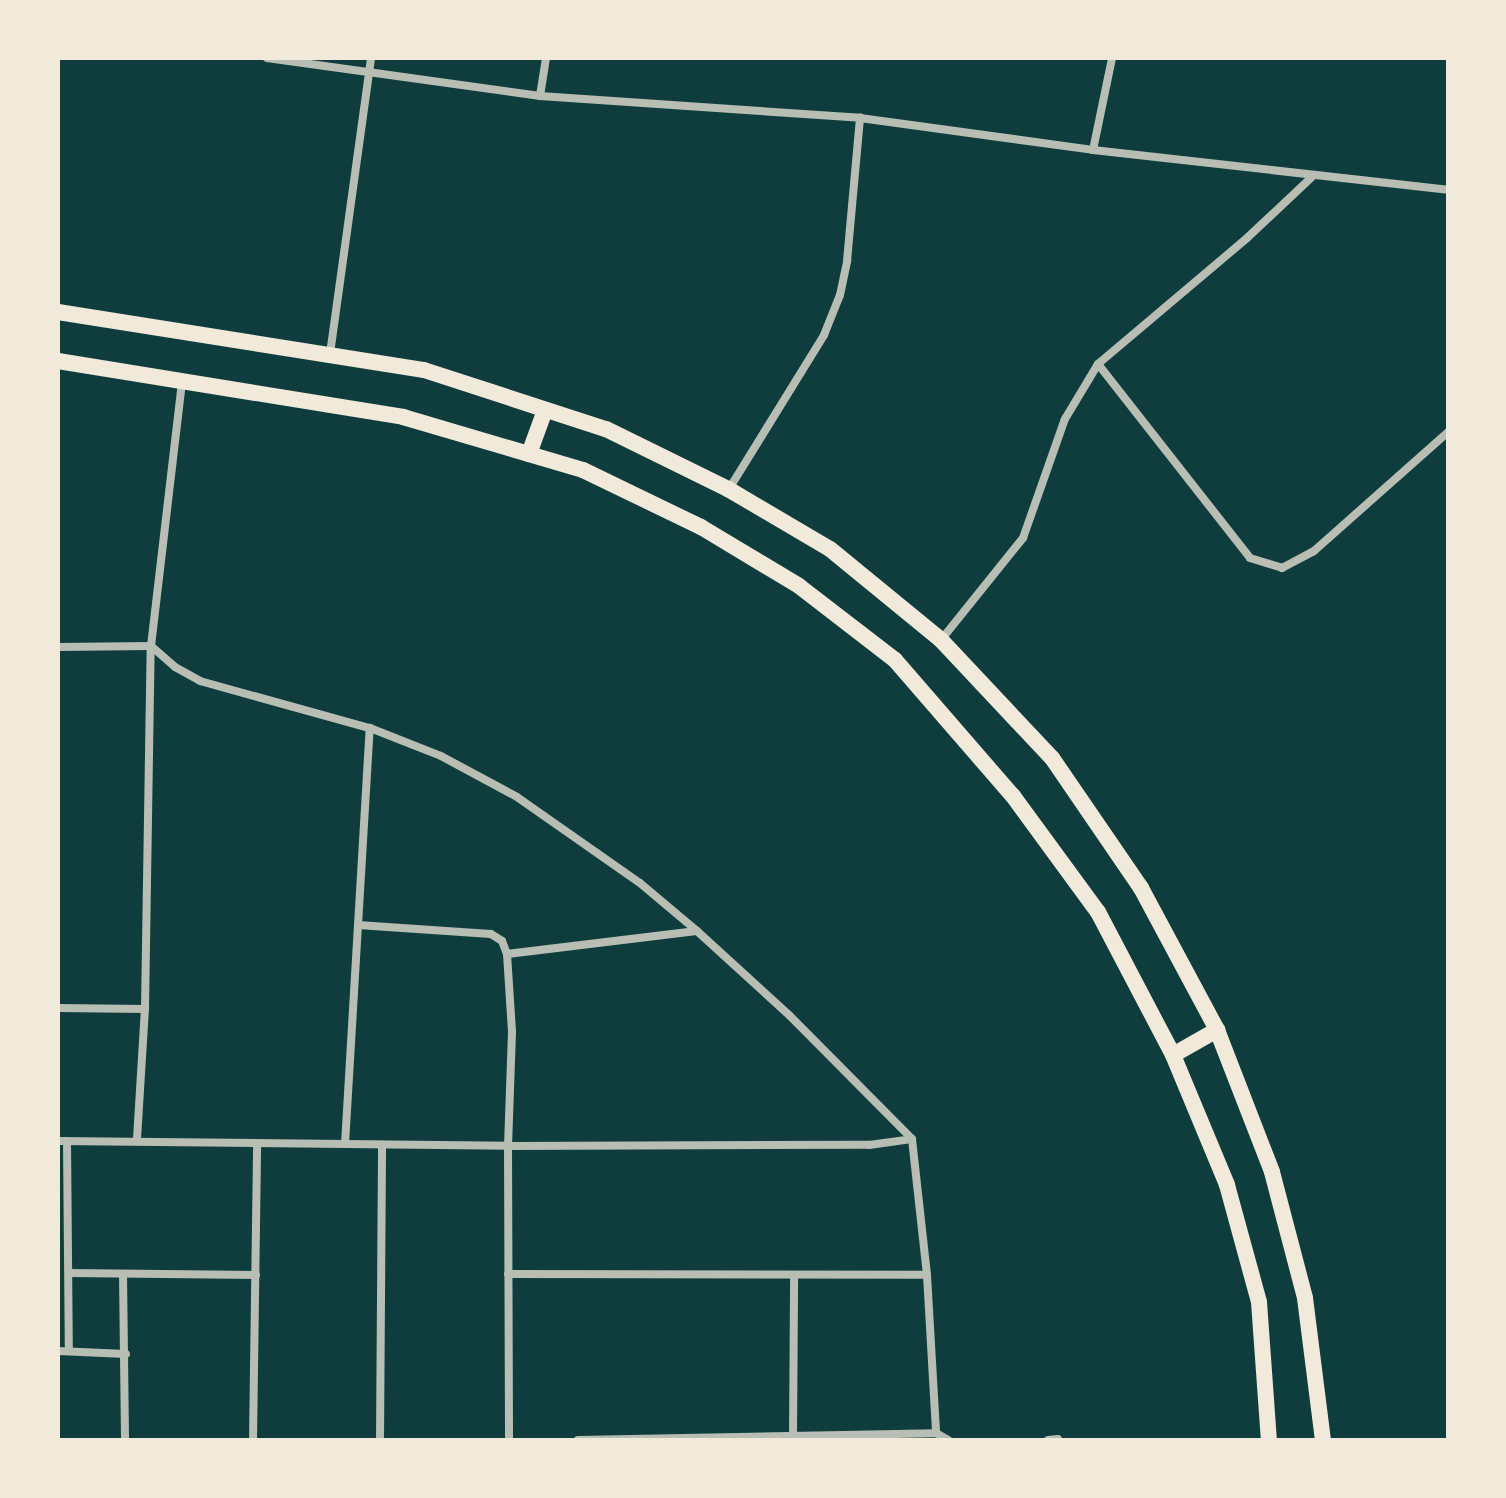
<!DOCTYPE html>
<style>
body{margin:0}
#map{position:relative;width:1506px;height:1498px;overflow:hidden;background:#0f3d3e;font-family:Raleway,sans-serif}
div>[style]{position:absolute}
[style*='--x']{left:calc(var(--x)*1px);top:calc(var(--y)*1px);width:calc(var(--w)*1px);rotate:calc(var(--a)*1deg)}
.minor>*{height:8px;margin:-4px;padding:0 4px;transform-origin:4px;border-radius:4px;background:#b8beb3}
.secondary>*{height:16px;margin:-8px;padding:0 8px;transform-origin:8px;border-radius:8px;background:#f1e9da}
span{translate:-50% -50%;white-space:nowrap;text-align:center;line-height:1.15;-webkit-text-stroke:8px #f1e9da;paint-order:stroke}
.frame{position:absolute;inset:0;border:60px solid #f1e9da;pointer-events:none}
</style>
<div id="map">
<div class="minor">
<div style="--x:267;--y:58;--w:276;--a:7.9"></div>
<div style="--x:540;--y:96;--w:321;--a:3.9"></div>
<div style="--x:860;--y:118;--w:235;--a:7.8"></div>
<div style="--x:1093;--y:150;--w:357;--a:6.4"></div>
<div style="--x:540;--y:96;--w:38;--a:-81"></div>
<div style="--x:1093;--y:150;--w:94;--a:-78.3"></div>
<div style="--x:330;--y:354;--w:299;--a:-82.1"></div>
<div style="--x:1098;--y:364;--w:246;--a:51.9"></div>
<div style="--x:1250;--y:558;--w:34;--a:17"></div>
<div style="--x:1282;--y:568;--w:36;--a:-28"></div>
<div style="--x:1314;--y:551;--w:179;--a:-41.6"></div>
<div style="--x:729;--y:489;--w:181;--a:-58.3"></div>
<div style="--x:824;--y:335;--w:43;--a:-68.2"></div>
<div style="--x:840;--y:295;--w:35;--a:-78"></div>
<div style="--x:847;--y:261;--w:144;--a:-84.8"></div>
<div style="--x:941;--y:640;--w:131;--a:-51.2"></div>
<div style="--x:1023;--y:538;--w:126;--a:-70.6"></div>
<div style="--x:1065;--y:419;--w:64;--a:-59"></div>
<div style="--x:1098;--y:364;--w:195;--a:-40.2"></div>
<div style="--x:1247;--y:238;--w:91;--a:-43.2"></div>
<div style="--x:58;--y:647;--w:93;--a:-0.6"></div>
<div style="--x:151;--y:646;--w:32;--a:41"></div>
<div style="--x:175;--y:667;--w:29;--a:29"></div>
<div style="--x:200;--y:681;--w:176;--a:15.5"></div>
<div style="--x:370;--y:728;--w:76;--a:21.5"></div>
<div style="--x:441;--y:756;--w:86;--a:28.3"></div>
<div style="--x:517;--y:797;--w:150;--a:35"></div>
<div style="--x:640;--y:883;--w:75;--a:40.1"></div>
<div style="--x:697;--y:931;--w:126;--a:42.4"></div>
<div style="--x:790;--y:1016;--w:173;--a:45.2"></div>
<div style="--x:912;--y:1139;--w:137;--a:83.7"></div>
<div style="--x:927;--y:1275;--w:158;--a:86.7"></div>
<div style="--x:358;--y:925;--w:133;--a:3.9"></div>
<div style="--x:491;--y:934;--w:13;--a:32"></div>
<div style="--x:502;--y:941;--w:14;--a:69"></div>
<div style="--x:507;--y:954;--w:78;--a:86.3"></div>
<div style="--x:512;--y:1032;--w:114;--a:92"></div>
<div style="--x:508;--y:1146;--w:294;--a:89.8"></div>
<div style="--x:507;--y:954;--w:191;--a:-6.9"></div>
<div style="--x:58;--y:1008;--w:87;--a:0.7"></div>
<div style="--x:137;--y:1139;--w:130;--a:-86.5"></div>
<div style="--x:145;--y:1009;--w:363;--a:-89.1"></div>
<div style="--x:151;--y:646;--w:266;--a:-83.3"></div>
<div style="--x:58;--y:1141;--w:450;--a:0.6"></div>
<div style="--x:508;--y:1146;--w:361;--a:-0.2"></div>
<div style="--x:869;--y:1145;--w:43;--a:-7.9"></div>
<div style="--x:67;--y:1141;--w:210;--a:89.5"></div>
<div style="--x:345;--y:1144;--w:417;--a:-86.6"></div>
<div style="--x:69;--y:1273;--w:187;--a:0.6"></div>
<div style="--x:123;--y:1274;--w:166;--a:89.3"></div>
<div style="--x:508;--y:1274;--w:419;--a:0.1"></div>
<div style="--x:58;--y:1351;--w:68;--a:2.5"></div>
<div style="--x:793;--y:1436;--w:161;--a:-89.6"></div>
<div style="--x:253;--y:1440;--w:295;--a:-89.2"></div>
<div style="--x:380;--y:1440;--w:294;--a:-89.6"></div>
<div style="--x:578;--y:1440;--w:358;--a:-1.1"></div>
<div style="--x:936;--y:1433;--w:14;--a:30"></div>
<div style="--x:1048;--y:1440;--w:10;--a:-6"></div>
</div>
<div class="secondary">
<div style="--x:58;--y:312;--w:371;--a:9"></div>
<div style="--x:424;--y:370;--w:191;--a:18"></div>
<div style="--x:606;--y:429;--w:136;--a:26.2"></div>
<div style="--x:728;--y:489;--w:118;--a:30.5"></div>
<div style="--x:830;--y:549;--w:144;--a:39.3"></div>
<div style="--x:941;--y:640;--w:162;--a:46.8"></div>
<div style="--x:1052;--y:758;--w:158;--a:55.6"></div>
<div style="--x:1141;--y:888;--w:161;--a:61.8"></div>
<div style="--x:1217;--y:1030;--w:152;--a:68.8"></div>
<div style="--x:1272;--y:1172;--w:130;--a:75.3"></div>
<div style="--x:1305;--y:1298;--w:143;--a:82.8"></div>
<div style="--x:58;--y:361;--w:350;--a:9.2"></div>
<div style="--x:403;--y:417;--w:188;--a:16.4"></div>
<div style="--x:583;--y:470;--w:131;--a:25.8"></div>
<div style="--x:701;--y:527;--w:114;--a:31"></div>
<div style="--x:799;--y:586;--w:121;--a:37.6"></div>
<div style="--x:895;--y:660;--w:180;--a:49.1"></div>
<div style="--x:1013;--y:796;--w:144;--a:53.8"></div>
<div style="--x:1098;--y:912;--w:161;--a:62.3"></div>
<div style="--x:1173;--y:1055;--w:141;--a:67.4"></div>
<div style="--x:1227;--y:1185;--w:121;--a:74.7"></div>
<div style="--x:1259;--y:1302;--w:138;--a:85.9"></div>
<div style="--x:529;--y:454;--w:47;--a:-70"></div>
<div style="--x:1173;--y:1055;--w:51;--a:-29.6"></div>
</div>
<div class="frame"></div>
</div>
